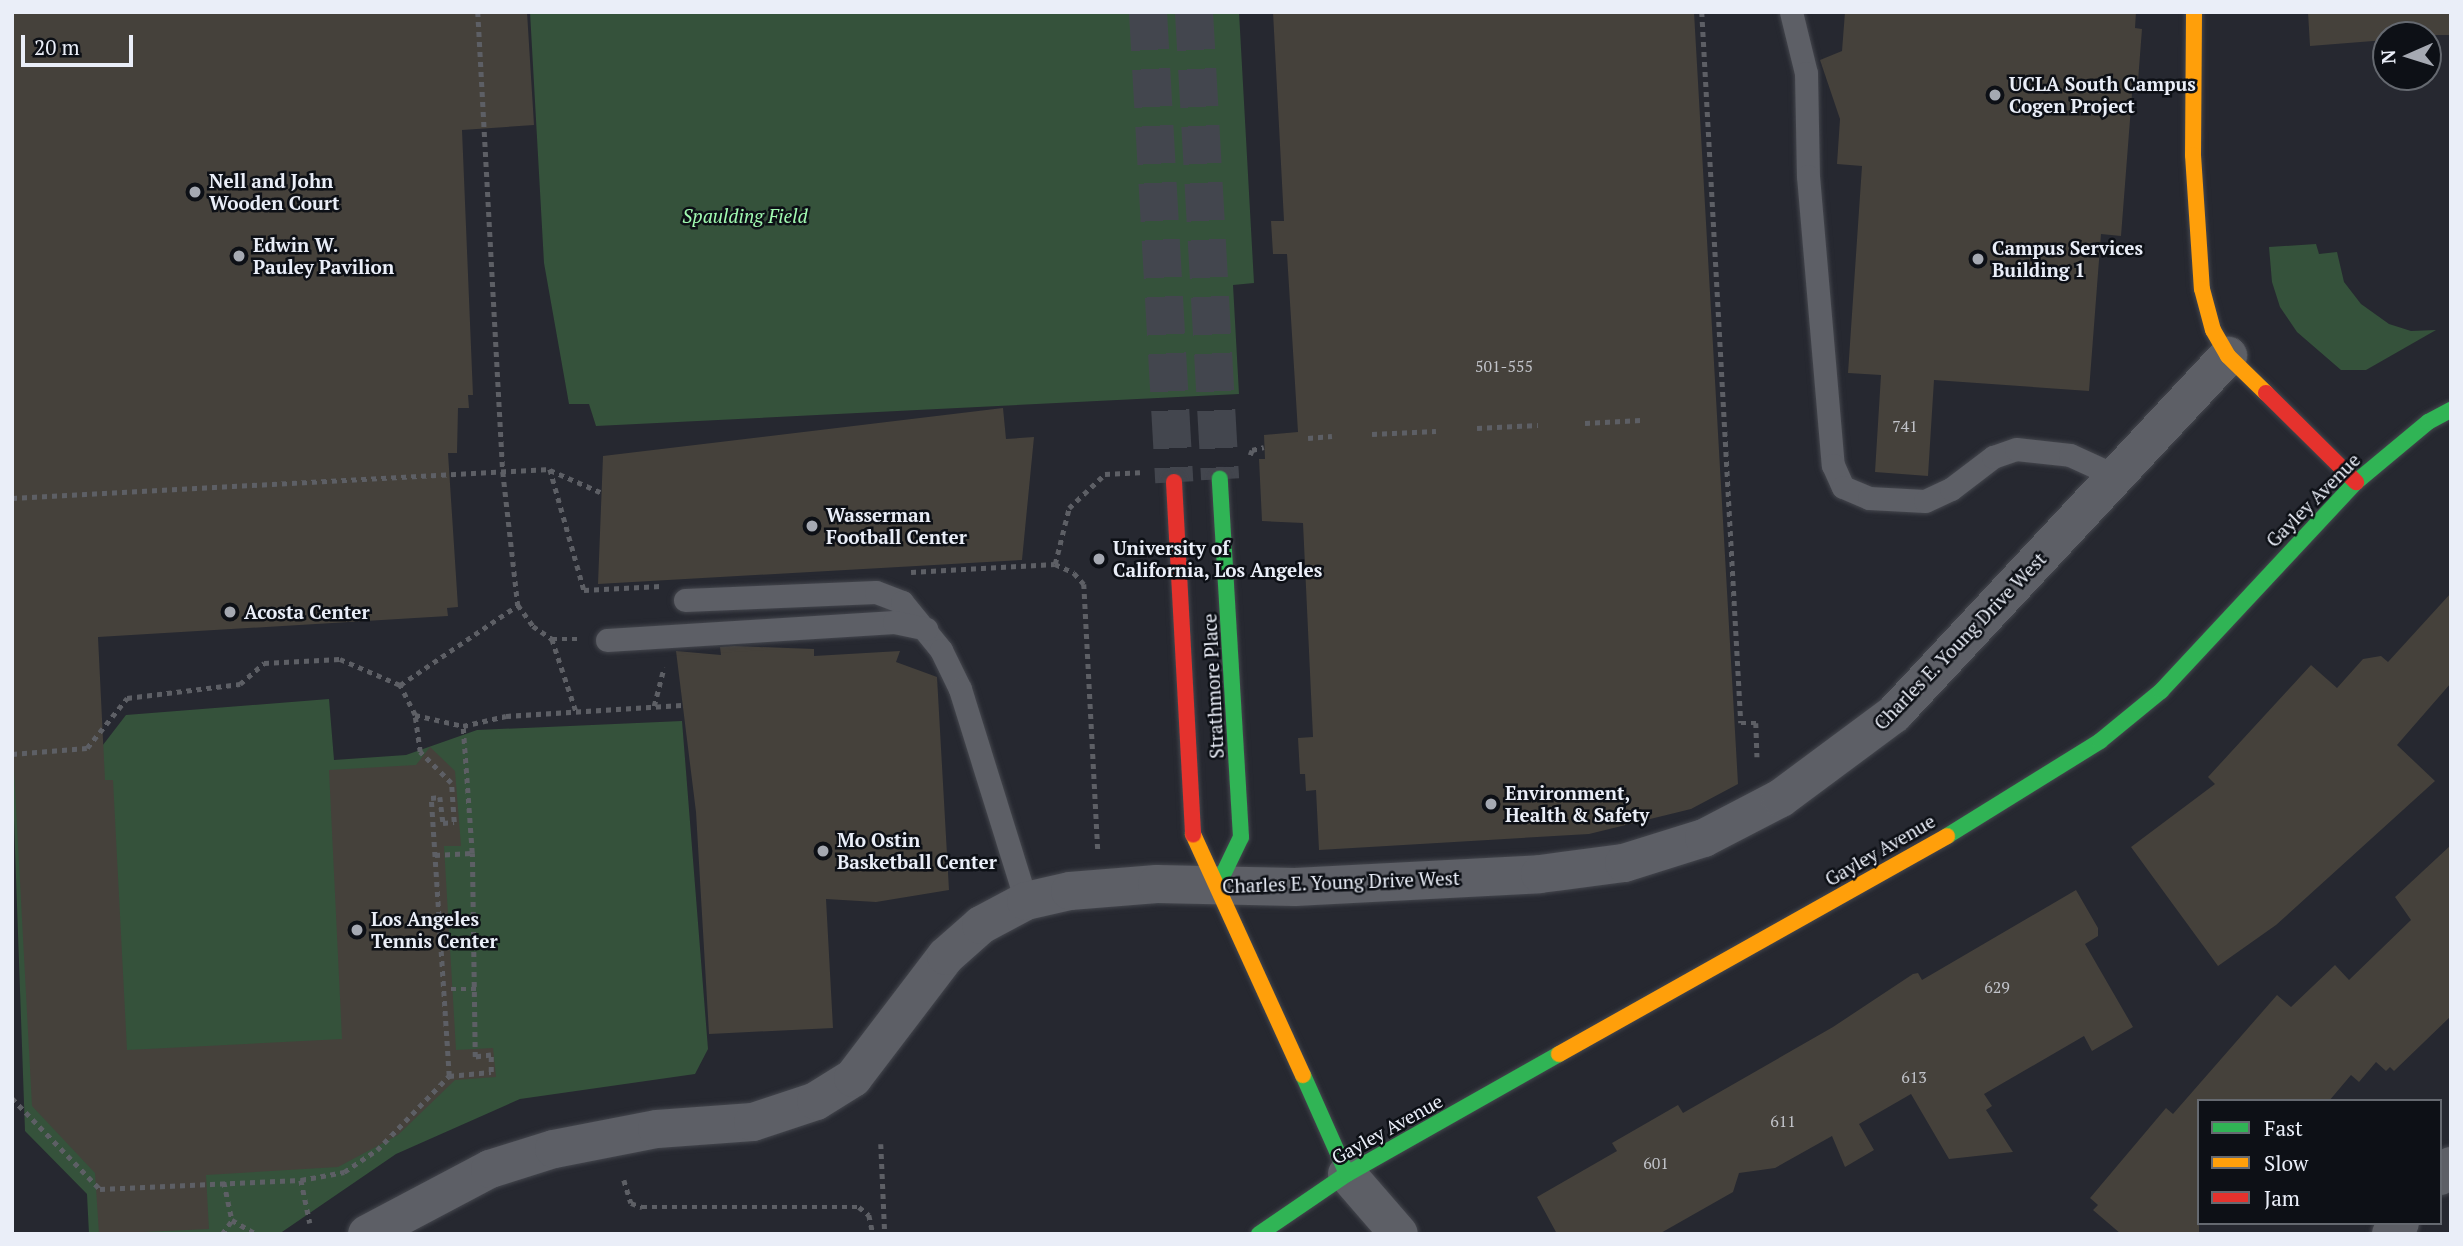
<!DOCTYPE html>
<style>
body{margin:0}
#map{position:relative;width:2463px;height:1246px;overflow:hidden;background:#262830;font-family:"PT Serif",serif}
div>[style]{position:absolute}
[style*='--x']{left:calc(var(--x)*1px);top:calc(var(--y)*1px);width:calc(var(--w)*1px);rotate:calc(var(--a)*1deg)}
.green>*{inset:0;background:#35523b}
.building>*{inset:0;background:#45413b}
.secondary-tunnel>*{height:38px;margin-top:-19px;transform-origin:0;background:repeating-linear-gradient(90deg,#43464e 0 38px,transparent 0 57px)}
.path>*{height:4.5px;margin-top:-2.25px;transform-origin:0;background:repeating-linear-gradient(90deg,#5d5f65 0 5px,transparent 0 10px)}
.roads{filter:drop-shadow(0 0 2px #44464d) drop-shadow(0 0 2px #44464d)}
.lane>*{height:23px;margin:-11.5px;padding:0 11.5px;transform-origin:11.5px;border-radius:11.5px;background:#5d5f66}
.street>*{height:38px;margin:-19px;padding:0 19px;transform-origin:19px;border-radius:19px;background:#5d5f66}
.fast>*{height:16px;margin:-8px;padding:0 8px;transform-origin:8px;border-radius:8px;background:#30b455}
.slow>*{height:16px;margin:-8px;padding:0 8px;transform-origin:8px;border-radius:8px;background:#ff9f0a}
.jam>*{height:16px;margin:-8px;padding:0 8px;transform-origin:8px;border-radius:8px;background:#e5322d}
.dots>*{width:19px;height:19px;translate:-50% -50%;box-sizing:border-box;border:4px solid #0d1016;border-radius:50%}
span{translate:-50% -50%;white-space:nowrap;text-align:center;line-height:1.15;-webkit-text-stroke:5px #0d1016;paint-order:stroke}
.number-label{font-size:16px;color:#c1c3c9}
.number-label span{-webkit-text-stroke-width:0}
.poi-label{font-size:19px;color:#eaeef8;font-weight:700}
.left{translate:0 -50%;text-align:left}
.park-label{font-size:19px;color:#a1fab1;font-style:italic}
.street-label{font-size:19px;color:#eaeef8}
.frame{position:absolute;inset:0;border:14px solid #eaeef8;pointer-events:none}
.legend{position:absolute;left:2197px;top:1099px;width:245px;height:126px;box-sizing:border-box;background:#0d1016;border:2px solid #656970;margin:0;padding:9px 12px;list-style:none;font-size:21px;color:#eaeef8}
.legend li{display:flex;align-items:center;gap:14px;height:35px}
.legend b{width:35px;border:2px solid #656970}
.north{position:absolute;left:2372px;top:21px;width:70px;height:70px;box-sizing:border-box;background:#0d1016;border:2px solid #656970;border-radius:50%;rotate:267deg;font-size:19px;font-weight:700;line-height:28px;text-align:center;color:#eaeef8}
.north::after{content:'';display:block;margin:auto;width:24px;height:32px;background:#a5a9b2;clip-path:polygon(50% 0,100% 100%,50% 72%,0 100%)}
.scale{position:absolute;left:21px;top:35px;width:112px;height:32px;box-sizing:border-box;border:4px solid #eaeef8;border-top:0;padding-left:9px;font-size:21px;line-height:24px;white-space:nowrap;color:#eaeef8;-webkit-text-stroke:5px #0d1016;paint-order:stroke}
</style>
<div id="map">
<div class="green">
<div style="clip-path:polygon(530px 12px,1239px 12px,1254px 283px,1233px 285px,1239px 394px,596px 426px,589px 404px,569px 404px,544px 263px)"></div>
<div style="clip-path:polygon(2316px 244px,2319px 254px,2337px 252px,2344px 282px,2361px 304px,2389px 324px,2411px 331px,2436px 330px,2366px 370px,2341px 370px,2297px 332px,2280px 307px,2272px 282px,2269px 247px)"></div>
<div style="clip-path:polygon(329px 699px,334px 760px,406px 755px,477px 730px,682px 721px,708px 1049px,695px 1074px,520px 1099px,396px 1154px,279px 1234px,89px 1234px,87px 1194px,25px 1131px,12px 764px,96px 754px,126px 715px)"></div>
</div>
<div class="building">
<div style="clip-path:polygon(12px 12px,527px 12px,534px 125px,462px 130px,473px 395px,468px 395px,469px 408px,458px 408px,457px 453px,448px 453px,458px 607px,447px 608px,448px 616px,98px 637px,105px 780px,113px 780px,127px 1050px,342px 1039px,329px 770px,416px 765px,430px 747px,455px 771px,461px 846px,444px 846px,456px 1050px,493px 1048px,496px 1077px,455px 1080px,398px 1135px,338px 1167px,206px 1175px,209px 1229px,99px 1234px,95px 1173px,32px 1106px,12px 732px)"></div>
<div style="clip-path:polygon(1273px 12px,1694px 12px,1738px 784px,1691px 809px,1589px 834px,1319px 850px,1316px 790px,1306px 791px,1305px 774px,1300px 774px,1298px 738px,1313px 737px,1303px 523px,1262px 521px,1259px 459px,1265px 459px,1264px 435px,1298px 432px,1287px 254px,1273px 254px,1271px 221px,1284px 221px)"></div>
<div style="clip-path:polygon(1845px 12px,2136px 12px,2135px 28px,2142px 29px,2138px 81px,2133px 81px,2121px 236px,2101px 234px,2089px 391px,1934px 380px,1928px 476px,1875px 472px,1881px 375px,1848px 373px,1862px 166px,1837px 164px,1840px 119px,1820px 60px,1842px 51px)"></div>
<div style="clip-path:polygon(2308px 12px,2451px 12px,2451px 35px,2386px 35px,2386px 40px,2310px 46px)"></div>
<div style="clip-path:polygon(1003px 408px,1006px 439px,1034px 437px,1022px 560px,598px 584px,603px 456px)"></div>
<div style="clip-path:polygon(2451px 593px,2451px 683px,2397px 745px,2435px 781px,2276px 925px,2218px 966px,2131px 847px,2215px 784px,2208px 777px,2311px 665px,2337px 688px,2363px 659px,2381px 656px,2388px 662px)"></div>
<div style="clip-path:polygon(734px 646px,814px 649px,814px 656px,900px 651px,896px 662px,937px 677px,949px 890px,876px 902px,826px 899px,833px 1028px,709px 1034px,696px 812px,676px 651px,721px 655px,720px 647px)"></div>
<div style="clip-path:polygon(2451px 845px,2451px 1016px,2394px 1071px,2390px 1067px,2386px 1071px,2376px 1062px,2359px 1082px,2351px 1075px,2329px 1101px,2199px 1101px,2199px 1234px,2121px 1234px,2093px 1210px,2098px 1205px,2090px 1198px,2166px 1108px,2173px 1114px,2277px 995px,2291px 1007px,2335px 965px,2349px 980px,2411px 920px,2395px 897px)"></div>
<div style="clip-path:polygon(2076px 890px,2098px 928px,2098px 936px,2085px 944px,2133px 1027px,2092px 1051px,2084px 1036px,1984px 1094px,1992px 1106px,1986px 1110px,2013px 1152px,1949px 1159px,1911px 1094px,1859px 1124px,1874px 1150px,1845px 1167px,1832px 1136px,1775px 1168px,1739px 1173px,1733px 1192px,1659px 1234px,1557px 1234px,1537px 1197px,1617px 1151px,1612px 1143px,1678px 1105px,1683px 1113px,1833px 1027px,1913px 974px,1918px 973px,1922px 980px)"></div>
</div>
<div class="secondary-tunnel">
<div style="--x:1148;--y:12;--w:471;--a:86.8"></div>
<div style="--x:1194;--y:12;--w:468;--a:86.8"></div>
</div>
<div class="path">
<div style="--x:478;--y:12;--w:461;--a:86.9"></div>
<div style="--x:503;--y:472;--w:134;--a:83.6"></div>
<div style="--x:518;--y:605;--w:26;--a:54"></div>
<div style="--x:533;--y:626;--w:23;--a:34"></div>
<div style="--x:552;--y:639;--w:26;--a:0"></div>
<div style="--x:1702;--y:12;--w:712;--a:86.86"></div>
<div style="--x:1741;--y:723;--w:15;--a:0"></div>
<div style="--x:1756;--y:723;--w:34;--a:88"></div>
<div style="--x:1585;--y:423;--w:56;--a:-3.1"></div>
<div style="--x:1477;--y:428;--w:61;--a:-2.8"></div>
<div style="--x:1372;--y:434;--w:64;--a:-2.7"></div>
<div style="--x:1308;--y:438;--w:24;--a:-5"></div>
<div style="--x:1250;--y:455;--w:5;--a:-68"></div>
<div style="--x:1252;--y:450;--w:12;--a:-14"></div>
<div style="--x:550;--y:470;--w:55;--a:23.7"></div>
<div style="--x:12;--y:498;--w:539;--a:-3.09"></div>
<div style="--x:550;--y:469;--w:126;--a:74.3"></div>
<div style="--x:584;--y:590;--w:77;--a:-3"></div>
<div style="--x:1055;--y:564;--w:58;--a:-76"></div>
<div style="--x:1069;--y:508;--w:50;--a:-43.4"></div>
<div style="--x:1105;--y:474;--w:35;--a:-3"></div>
<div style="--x:911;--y:572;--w:144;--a:-3.2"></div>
<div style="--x:1055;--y:564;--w:21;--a:25"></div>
<div style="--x:1074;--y:573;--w:15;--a:48"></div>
<div style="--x:1084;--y:584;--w:266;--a:87"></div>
<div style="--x:552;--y:639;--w:76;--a:71.6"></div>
<div style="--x:654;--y:706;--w:40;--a:-75.6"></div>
<div style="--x:415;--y:715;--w:49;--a:12.9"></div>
<div style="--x:463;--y:726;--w:44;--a:-13.1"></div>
<div style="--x:506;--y:716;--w:176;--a:-3.6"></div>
<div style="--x:12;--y:754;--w:75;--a:-4.6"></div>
<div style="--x:87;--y:748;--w:64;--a:-51.3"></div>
<div style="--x:127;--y:698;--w:114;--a:-7.1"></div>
<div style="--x:240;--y:684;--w:32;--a:-41"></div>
<div style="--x:264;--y:663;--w:76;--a:-3"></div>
<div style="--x:340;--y:659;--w:65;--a:23.4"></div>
<div style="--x:435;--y:855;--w:37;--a:-3"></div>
<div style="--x:451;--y:989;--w:25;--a:0"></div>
<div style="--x:449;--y:1076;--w:42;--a:-5.4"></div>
<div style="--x:491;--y:1072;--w:17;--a:-90"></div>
<div style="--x:491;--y:1055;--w:16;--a:173"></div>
<div style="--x:475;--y:1057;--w:204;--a:-90.8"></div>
<div style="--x:472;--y:853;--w:127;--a:-94.1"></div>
<div style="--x:12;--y:1098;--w:127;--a:46"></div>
<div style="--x:100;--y:1189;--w:201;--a:-2.6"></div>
<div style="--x:301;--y:1180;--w:44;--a:-10.5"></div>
<div style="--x:344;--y:1172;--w:40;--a:-34"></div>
<div style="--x:377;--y:1150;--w:103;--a:-45.8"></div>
<div style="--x:449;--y:1076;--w:279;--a:-93.7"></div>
<div style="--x:431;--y:798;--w:9;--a:-6"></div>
<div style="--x:440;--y:797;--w:26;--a:83"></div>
<div style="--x:443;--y:823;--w:11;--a:-5"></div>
<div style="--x:454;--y:822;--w:39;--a:-94"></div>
<div style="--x:451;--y:783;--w:44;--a:-135"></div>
<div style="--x:420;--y:752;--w:37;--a:-98"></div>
<div style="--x:415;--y:715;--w:34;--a:-117"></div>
<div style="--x:400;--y:685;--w:143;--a:-34.1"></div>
<div style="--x:881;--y:1144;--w:90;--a:87.5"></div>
<div style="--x:301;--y:1180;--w:44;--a:78.2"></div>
<div style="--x:624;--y:1180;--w:24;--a:73"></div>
<div style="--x:631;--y:1203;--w:12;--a:20"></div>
<div style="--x:642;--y:1207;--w:217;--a:0"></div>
<div style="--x:859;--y:1207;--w:13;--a:39"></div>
<div style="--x:869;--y:1215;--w:19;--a:78"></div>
<div style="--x:224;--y:1182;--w:39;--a:78"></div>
<div style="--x:232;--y:1220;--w:28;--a:30"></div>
<div style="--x:222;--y:1234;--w:17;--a:-54"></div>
</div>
<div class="roads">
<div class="lane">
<div style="--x:1791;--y:12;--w:63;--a:76.2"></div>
<div style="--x:1806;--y:73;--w:103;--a:88.9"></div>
<div style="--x:1808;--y:176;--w:290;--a:85.1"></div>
<div style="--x:1833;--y:465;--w:24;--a:66"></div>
<div style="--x:1843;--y:487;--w:28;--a:23"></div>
<div style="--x:1869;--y:498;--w:56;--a:3.1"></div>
<div style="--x:1925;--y:501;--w:29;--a:-25"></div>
<div style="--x:1951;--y:489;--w:53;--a:-37.3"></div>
<div style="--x:1993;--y:457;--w:24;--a:-19"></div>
<div style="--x:2016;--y:449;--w:54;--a:6.3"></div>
<div style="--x:2070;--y:455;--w:53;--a:24.6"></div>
<div style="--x:685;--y:600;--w:191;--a:-2.4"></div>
<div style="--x:876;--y:592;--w:28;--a:21"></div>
<div style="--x:902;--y:602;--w:62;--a:50.9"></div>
<div style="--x:941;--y:650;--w:43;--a:64"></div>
<div style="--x:960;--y:689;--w:222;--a:72.7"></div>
<div style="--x:607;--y:640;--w:288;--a:-3.6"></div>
<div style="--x:894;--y:622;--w:33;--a:12"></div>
</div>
<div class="street">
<div style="--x:1347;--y:1174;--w:79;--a:49.1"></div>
<div style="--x:2440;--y:1176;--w:15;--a:-42"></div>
<div style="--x:367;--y:1234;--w:139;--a:-27.9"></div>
<div style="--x:490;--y:1169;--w:67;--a:-17.4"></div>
<div style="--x:554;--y:1149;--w:105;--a:-11"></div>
<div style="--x:657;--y:1129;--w:96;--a:-4.2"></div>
<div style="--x:753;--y:1122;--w:66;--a:-18.4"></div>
<div style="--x:816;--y:1101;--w:44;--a:-31.9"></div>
<div style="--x:853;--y:1078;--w:153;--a:-52.7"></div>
<div style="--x:946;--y:956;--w:47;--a:-41.5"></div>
<div style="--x:981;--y:925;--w:51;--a:-28.1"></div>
<div style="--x:1026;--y:901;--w:45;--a:-12.8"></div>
<div style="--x:1070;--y:891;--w:87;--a:-4.6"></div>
<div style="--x:1157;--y:884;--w:138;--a:1.2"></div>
<div style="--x:1295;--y:887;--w:245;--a:-3"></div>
<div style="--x:1540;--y:874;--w:85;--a:-7.5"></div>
<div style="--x:1624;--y:863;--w:84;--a:-17.4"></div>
<div style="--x:1704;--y:838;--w:87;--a:-27.5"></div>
<div style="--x:1781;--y:798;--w:141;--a:-36.6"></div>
<div style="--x:1894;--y:714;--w:490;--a:-47"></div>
<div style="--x:2391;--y:1234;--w:14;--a:-51"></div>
</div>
<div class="fast">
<div style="--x:1947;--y:836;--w:180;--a:-31.8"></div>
<div style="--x:2100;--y:741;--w:79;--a:-39.3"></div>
<div style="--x:2161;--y:691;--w:286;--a:-47"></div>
<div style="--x:2356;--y:482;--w:94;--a:-39.8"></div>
<div style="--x:2428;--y:422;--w:26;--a:-28"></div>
<div style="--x:1218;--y:885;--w:53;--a:-64.4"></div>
<div style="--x:1241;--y:837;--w:359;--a:-93.4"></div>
<div style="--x:1303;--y:1075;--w:108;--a:66"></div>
<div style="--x:1259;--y:1234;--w:107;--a:-34.3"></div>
<div style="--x:1347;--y:1174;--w:244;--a:-29.5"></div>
</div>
<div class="slow">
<div style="--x:2194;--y:12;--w:143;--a:90.4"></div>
<div style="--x:2193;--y:155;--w:134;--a:86.2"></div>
<div style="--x:2202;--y:289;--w:42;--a:75"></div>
<div style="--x:2213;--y:330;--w:30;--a:60"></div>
<div style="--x:2228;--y:356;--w:53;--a:44.2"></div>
<div style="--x:1193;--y:834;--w:265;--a:65.5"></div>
<div style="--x:1559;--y:1054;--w:445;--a:-29.3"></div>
</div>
<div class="jam">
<div style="--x:2266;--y:393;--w:127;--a:44.7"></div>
<div style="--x:1174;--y:482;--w:353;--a:86.9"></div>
</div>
</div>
<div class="dots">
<div style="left:1995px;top:95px;background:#a5a9b2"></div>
<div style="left:195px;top:192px;background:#a5a9b2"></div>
<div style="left:239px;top:256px;background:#a5a9b2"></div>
<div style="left:1978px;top:259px;background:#a5a9b2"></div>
<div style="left:812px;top:526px;background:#a5a9b2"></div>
<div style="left:1099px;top:559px;background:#a5a9b2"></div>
<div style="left:230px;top:612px;background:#a5a9b2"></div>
<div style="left:1491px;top:804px;background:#a5a9b2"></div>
<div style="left:823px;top:851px;background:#a5a9b2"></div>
<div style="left:357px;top:930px;background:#a5a9b2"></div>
</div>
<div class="number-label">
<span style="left:1504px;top:366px">501-555</span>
<span style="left:1905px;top:426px">741</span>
<span style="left:1997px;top:987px">629</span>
<span style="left:1914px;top:1077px">613</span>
<span style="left:1783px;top:1121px">611</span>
<span style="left:1656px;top:1163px">601</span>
</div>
<div class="poi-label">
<span class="left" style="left:2009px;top:95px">UCLA South Campus<br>Cogen Project</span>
<span class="left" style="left:209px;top:192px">Nell and John<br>Wooden Court</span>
<span class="left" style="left:253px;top:256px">Edwin W.<br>Pauley Pavilion</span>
<span class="left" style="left:1992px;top:259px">Campus Services<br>Building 1</span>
<span class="left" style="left:826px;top:526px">Wasserman<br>Football Center</span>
<span class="left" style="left:1113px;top:559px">University of<br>California, Los Angeles</span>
<span class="left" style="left:244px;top:612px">Acosta Center</span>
<span class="left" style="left:1505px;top:804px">Environment,<br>Health &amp; Safety</span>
<span class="left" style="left:837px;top:851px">Mo Ostin<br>Basketball Center</span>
<span class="left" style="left:371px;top:930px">Los Angeles<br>Tennis Center</span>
</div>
<div class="park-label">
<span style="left:745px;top:216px">Spaulding Field</span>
</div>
<div class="street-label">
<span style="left:2313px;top:500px;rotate:-45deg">Gayley Avenue</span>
<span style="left:1960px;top:641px;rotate:-46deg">Charles E. Young Drive West</span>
<span style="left:1213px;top:686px;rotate:-93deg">Strathmore Place</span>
<span style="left:1880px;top:850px;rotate:-30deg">Gayley Avenue</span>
<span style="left:1341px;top:882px;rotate:-2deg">Charles E. Young Drive West</span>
<span style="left:1387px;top:1129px;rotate:-29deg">Gayley Avenue</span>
</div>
<div class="frame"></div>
<ul class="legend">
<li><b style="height:9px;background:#30b455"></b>Fast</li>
<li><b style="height:9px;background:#ff9f0a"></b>Slow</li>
<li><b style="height:9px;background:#e5322d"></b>Jam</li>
</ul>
<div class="north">N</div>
<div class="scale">20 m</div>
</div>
